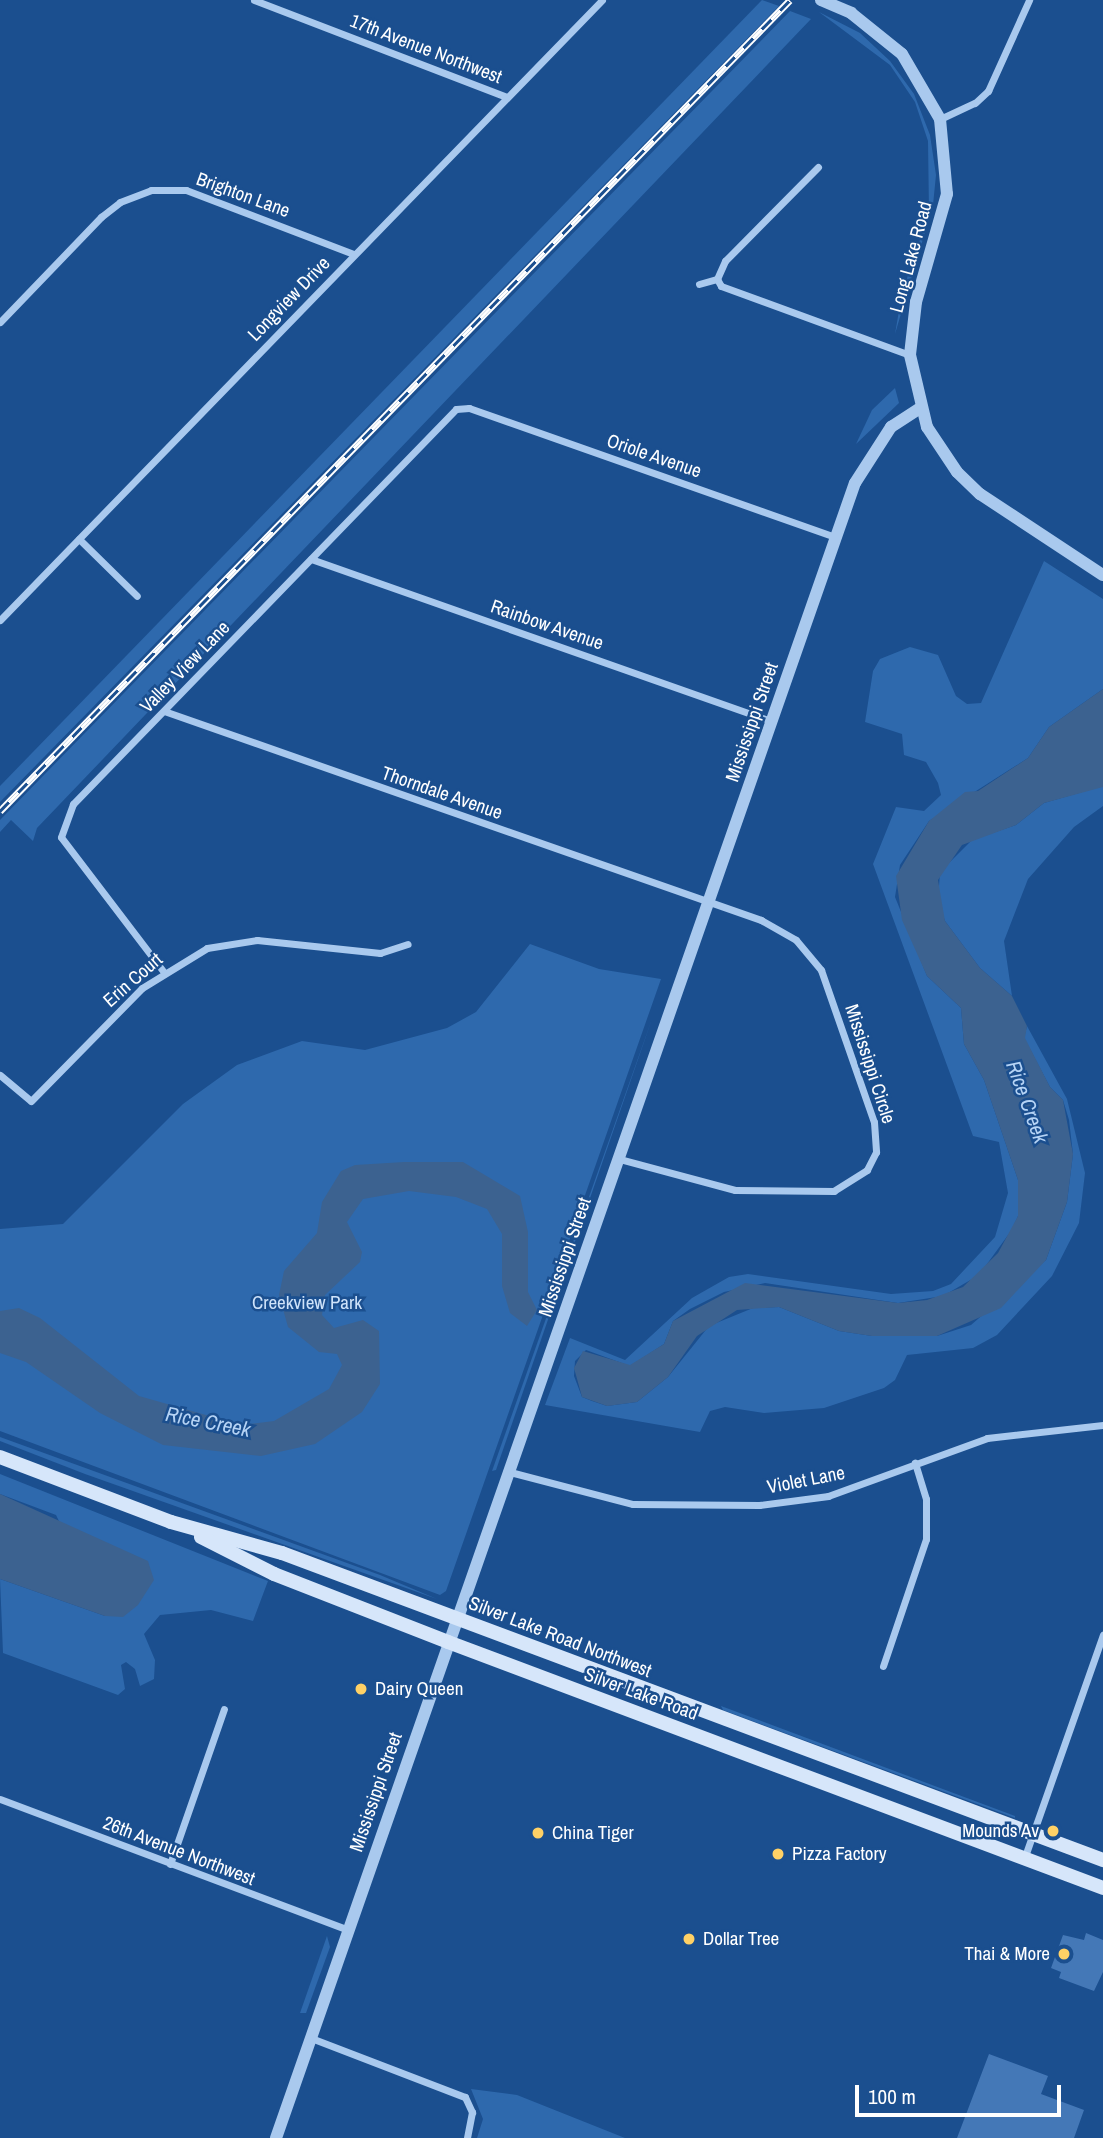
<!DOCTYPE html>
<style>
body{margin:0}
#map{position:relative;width:1103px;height:2138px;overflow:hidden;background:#1b4f8f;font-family:"Archivo Narrow",sans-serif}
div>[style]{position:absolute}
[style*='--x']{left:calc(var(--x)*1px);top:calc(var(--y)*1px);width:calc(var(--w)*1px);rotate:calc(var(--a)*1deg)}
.green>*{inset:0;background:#2e69ad}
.water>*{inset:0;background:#3c6290}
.building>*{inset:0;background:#4478b7}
.minor>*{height:7px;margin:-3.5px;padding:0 3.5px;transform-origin:3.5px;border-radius:3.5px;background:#a9c9ee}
.tertiary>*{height:12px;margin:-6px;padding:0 6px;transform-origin:6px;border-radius:6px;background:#a9c9ee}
.secondary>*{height:14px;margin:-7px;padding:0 7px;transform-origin:7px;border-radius:7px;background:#d6e6fa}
.rail>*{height:7px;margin-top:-3.5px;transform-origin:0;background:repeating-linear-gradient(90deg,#1b4f8f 0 13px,#fff 0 26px);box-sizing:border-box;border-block:2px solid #fff}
.dots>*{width:19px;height:19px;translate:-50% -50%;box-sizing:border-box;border:4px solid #1b4f8f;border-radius:50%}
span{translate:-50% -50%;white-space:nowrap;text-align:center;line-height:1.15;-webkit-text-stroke:5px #1b4f8f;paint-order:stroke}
.street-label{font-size:19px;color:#fff}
.park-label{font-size:19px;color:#cfe3fa}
.poi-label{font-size:19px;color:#fff}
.left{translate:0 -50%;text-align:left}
.right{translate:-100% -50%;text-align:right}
.water-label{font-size:21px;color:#b5d3f5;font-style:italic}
.scale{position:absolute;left:855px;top:2085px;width:206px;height:32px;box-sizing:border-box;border:4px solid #fff;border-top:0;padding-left:9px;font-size:21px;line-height:24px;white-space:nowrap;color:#fff;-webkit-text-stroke:5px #1b4f8f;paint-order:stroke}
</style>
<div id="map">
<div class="green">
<div style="clip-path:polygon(762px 0,779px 6px,0 802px,0 786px)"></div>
<div style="clip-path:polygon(790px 11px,811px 19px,37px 828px,33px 841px,11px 820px,0 832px,0 820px)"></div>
<div style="clip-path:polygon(819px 12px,860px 33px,890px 61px,914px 94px,930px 135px,936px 175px,933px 205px,895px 334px,902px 293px,929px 213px,928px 141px,915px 102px,890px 65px)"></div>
<div style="clip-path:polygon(895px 388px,899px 403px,856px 444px,872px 410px)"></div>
<div style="clip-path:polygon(1044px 561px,1103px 599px,1103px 689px,1049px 727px,1028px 758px,929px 821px,900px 865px,895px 897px,927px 976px,961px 1008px,964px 1044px,984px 1080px,1018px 1180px,1018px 1216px,1011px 1231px,979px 1275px,943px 1296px,898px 1303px,765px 1283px,724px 1292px,690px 1309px,673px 1321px,664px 1344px,630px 1366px,586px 1350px,575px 1361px,574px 1376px,582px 1397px,592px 1401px,607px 1406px,637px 1402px,668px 1377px,709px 1326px,753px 1308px,779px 1307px,839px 1331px,872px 1336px,937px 1336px,971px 1325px,1046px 1260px,1067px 1202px,1073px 1154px,1069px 1120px,1063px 1100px,1050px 1087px,1024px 1038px,1027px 1026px,1067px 1099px,1085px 1173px,1079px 1223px,1052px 1276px,997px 1335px,973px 1348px,907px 1355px,895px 1380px,884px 1388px,824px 1408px,764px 1413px,725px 1407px,710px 1411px,700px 1432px,545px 1405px,570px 1338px,625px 1360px,692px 1298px,729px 1277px,748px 1274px,891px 1294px,933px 1291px,951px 1284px,995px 1237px,1008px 1193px,999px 1142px,973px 1136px,873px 864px,896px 807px,924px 811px,941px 795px,938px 783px,926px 762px,904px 755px,902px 734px,865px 722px,873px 671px,880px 659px,910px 647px,938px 655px,956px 696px,967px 704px,981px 703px)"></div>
<div style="clip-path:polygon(1103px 786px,1103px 806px,1074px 827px,1028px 879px,1004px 941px,1012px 996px,980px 968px,945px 921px,938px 900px,940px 872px,972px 840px,1016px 825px,1044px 803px)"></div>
<div style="clip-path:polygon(530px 944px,599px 969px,661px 979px,446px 1591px,440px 1595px,0 1431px,0 1229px,63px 1224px,183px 1104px,237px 1065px,302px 1041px,365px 1050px,447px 1028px,476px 1012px)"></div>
<div style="clip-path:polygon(653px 1016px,496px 1470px,492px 1471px)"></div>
<div style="clip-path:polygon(0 1437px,380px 1575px,437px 1599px,85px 1474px,0 1441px)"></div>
<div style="clip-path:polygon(0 1474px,268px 1581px,253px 1621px,211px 1610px,160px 1615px,144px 1634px,155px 1660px,154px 1679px,140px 1686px,135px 1669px,126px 1662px,121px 1665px,125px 1689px,118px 1695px,3px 1653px,0 1579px,105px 1616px,56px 1515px,0 1494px)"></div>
<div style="clip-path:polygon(721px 1706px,1015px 1816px,1015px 1818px,723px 1710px)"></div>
<div style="clip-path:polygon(327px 1936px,330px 1947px,306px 2013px,300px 2013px)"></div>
<div style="clip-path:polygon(471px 2089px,517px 2095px,625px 2138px,477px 2138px,483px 2119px)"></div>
</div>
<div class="water">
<div style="clip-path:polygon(1103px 689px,1103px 787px,1044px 803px,1016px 825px,962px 845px,938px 880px,945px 921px,980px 968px,1012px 996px,1027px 1026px,1025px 1038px,1050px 1087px,1063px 1100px,1073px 1154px,1067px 1202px,1046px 1260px,1001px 1308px,937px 1336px,872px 1336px,839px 1331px,779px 1307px,737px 1310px,697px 1336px,668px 1377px,637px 1402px,607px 1406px,582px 1397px,574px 1368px,583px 1351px,630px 1365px,664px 1344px,673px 1321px,745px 1283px,898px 1303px,927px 1300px,963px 1287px,998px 1253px,1018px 1216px,1018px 1180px,984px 1080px,964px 1044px,961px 1008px,927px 976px,902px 920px,896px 876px,929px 821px,965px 792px,978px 791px,1028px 758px,1049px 727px)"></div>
<div style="clip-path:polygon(404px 1162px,463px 1162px,520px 1196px,528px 1232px,528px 1292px,537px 1310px,527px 1326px,510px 1313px,502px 1286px,502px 1234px,487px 1209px,456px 1197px,409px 1191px,363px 1199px,347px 1222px,362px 1252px,360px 1262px,325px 1295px,322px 1315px,334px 1328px,363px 1320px,379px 1331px,380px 1384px,362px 1412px,315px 1444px,261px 1456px,163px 1445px,100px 1413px,26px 1362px,0 1353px,0 1311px,19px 1308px,40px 1318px,139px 1396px,241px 1425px,274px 1421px,329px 1389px,342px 1365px,337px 1354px,319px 1352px,288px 1327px,279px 1295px,284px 1271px,317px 1233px,322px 1202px,341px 1171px,355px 1165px)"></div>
<div style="clip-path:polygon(0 1494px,148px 1561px,154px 1580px,138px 1605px,123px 1617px,105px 1616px,0 1579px)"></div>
</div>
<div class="building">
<div style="clip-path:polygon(1086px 1933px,1103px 1940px,1103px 1972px,1094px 1991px,1059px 1978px,1061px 1972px,1051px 1968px,1063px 1935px,1084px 1940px)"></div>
<div style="clip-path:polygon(989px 2054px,1048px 2076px,1041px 2094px,1084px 2110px,1074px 2138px,957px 2138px)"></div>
</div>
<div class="minor">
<div style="--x:254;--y:0;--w:271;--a:21"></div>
<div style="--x:940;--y:119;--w:38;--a:-25"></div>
<div style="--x:975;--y:103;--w:18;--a:-43"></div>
<div style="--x:988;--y:91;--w:100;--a:-65.7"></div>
<div style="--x:818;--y:167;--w:132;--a:134.7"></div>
<div style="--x:725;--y:261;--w:20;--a:114"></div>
<div style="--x:717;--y:279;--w:8;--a:60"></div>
<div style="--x:721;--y:286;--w:201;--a:20.1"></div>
<div style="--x:699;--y:284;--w:19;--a:-16"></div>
<div style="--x:0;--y:322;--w:146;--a:-46.1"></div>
<div style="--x:101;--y:217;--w:24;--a:-38"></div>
<div style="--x:120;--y:202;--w:33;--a:-21"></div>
<div style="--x:151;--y:190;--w:35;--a:0"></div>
<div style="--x:186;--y:190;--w:180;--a:20.9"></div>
<div style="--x:79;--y:539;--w:81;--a:44.5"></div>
<div style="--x:311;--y:559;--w:489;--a:19.4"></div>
<div style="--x:0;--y:620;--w:864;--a:-45.84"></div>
<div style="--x:164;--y:711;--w:633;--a:19.29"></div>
<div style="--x:761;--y:920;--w:40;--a:29.7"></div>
<div style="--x:796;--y:940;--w:39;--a:50"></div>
<div style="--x:821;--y:970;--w:161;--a:70.8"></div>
<div style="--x:874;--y:1122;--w:30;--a:86"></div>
<div style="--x:876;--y:1152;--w:20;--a:117"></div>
<div style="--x:867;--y:1170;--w:39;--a:148"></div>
<div style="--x:834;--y:1191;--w:99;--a:-179.4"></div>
<div style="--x:735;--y:1190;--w:120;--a:-165"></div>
<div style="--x:163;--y:971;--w:168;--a:-127.3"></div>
<div style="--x:61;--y:837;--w:35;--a:-70"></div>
<div style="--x:73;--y:804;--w:550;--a:-45.88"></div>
<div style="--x:456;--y:409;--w:13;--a:-4"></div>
<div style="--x:469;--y:408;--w:389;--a:19.4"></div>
<div style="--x:0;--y:1075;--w:40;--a:40"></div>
<div style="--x:31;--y:1101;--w:158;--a:-45.5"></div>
<div style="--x:142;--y:988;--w:76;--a:-31.6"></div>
<div style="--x:207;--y:948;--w:51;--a:-9.1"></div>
<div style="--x:257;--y:940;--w:124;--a:6"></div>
<div style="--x:380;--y:953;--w:29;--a:-18"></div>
<div style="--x:510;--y:1472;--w:127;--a:14.6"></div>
<div style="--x:633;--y:1504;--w:126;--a:0.5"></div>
<div style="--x:759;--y:1505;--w:70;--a:-7.4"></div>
<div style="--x:828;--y:1496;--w:169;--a:-20"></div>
<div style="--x:987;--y:1438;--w:117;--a:-6.4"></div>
<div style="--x:883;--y:1666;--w:134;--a:-71.3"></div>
<div style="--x:926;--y:1539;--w:40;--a:-90"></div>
<div style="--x:926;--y:1499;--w:38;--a:-107"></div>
<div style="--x:0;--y:1799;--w:372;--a:20.6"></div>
<div style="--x:1024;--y:1859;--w:238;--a:-70.6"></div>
<div style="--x:170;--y:1864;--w:164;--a:-70.8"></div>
<div style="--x:311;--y:2038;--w:165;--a:21"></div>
<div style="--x:465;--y:2097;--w:17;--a:65"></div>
<div style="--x:472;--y:2112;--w:26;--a:101"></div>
</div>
<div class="tertiary">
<div style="--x:821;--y:0;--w:33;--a:23"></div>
<div style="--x:851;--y:13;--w:65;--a:38.8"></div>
<div style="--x:902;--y:54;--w:75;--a:59.7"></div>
<div style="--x:940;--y:119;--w:75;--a:84.7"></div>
<div style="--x:947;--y:194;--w:112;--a:106"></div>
<div style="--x:916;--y:302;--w:53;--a:96.5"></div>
<div style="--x:910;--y:355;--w:74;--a:76.7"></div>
<div style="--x:927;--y:427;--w:54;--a:56.3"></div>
<div style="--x:957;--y:472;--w:32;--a:44"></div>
<div style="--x:980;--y:494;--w:147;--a:33.4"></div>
<div style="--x:276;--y:2138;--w:1753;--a:-70.72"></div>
<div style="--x:855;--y:483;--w:67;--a:-57.3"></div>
<div style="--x:891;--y:427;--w:33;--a:-33"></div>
</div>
<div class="secondary">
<div style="--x:0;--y:1457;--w:183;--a:20.8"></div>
<div style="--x:171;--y:1522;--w:115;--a:15.6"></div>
<div style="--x:282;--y:1553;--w:877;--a:20.5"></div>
<div style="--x:201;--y:1537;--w:82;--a:26.9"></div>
<div style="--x:274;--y:1574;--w:187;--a:21.3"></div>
<div style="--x:448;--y:1642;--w:700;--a:20.58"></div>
</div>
<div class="rail">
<div style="--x:0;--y:811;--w:1132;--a:-45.75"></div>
</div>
<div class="dots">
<div style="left:361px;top:1689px;background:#ffd166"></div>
<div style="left:1053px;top:1831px;background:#ffd166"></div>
<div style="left:538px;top:1833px;background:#ffd166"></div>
<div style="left:778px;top:1854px;background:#ffd166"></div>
<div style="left:689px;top:1939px;background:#ffd166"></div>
<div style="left:1064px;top:1954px;background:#ffd166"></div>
</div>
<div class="street-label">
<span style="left:426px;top:49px;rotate:21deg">17th Avenue Northwest</span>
<span style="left:243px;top:195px;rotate:20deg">Brighton Lane</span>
<span style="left:911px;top:257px;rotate:-75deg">Long Lake Road</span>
<span style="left:289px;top:299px;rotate:-46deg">Longview Drive</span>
<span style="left:654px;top:456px;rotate:19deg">Oriole Avenue</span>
<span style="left:547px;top:625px;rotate:19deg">Rainbow Avenue</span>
<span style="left:185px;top:667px;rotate:-46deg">Valley View Lane</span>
<span style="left:752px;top:722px;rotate:-71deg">Mississippi Street</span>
<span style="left:442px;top:793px;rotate:19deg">Thorndale Avenue</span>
<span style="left:133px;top:980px;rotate:-41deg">Erin Court</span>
<span style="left:870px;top:1064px;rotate:72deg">Mississippi Circle</span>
<span style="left:565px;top:1257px;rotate:-71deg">Mississippi Street</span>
<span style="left:806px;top:1480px;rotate:-11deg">Violet Lane</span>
<span style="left:560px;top:1637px;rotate:21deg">Silver Lake Road Northwest</span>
<span style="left:641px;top:1694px;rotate:20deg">Silver Lake Road</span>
<span style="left:376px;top:1792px;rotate:-71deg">Mississippi Street</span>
<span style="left:179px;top:1851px;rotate:21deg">26th Avenue Northwest</span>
</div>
<div class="park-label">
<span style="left:307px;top:1303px">Creekview Park</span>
</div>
<div class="poi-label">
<span class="left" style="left:375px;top:1689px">Dairy Queen</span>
<span class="right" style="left:1039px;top:1831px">Mounds Av</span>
<span class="left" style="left:552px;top:1833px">China Tiger</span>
<span class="left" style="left:792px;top:1854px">Pizza Factory</span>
<span class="left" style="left:703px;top:1939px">Dollar Tree</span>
<span class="right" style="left:1050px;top:1954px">Thai &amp; More</span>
</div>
<div class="water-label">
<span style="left:1027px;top:1102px;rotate:70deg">Rice Creek</span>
<span style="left:208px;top:1422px;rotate:11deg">Rice Creek</span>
</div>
<div class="scale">100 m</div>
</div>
